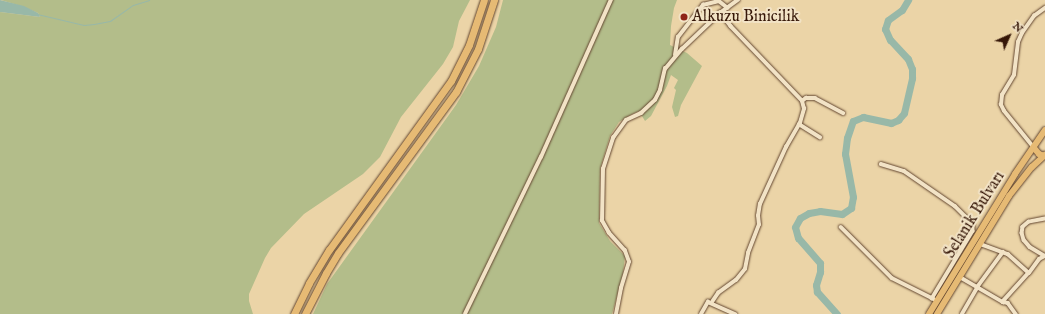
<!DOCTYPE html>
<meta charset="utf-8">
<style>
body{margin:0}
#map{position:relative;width:1045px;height:314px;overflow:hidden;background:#ebd4a7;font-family:"IM FELL English",serif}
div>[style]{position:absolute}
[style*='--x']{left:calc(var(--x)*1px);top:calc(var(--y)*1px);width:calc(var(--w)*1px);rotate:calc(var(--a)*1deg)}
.green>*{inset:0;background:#b3bd8a}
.water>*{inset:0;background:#98b8a8}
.stream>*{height:1px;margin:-0.5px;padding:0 0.5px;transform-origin:0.5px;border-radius:0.5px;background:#98b8a8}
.river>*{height:7px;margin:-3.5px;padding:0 3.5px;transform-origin:3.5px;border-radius:3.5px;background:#98b8a8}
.roads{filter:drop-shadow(0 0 1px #634630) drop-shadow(0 0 1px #634630)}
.street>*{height:3.5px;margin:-1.75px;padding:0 1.75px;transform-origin:1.75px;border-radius:1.75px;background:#f2e3c6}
.primary>*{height:6px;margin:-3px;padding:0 3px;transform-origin:3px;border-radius:3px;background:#e6ba74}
.highway>*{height:7px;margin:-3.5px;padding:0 3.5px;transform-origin:3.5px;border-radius:3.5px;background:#e6ba74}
.dots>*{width:11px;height:11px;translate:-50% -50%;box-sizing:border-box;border:2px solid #f2e3c6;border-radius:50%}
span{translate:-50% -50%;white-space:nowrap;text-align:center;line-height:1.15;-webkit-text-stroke:4px #f2e3c6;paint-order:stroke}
.poi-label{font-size:16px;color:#361708}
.left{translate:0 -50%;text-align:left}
.street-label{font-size:16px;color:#361708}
.north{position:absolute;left:989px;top:16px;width:40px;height:40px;-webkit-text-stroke:3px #f2e3c6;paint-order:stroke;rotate:45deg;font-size:11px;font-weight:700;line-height:16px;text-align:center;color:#361708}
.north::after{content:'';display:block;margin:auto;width:14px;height:18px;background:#361708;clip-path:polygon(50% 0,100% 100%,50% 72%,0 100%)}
</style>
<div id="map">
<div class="green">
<div style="clip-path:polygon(1px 0,470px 0,459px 21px,453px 47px,443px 64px,401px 117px,380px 157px,363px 174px,304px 214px,271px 248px,265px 258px,249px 294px,249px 301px,253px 314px,0 314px,0 12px,40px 17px,38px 13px,24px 7px)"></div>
<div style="clip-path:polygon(503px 0,677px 0,674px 8px,671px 26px,670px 45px,687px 53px,702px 66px,681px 105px,678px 116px,675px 117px,672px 107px,676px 90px,674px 88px,678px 80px,671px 75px,667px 86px,651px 116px,645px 121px,639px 111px,632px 114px,619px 122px,610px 136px,600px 169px,599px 223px,610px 241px,625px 256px,623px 273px,612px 314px,313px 314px,327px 284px,456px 105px,479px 66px,496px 27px)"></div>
</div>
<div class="water">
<div style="clip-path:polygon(0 0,24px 6px,38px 13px,40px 17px,0 12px)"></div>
</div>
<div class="stream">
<div style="--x:37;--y:14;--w:48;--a:13.2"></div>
<div style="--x:84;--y:25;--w:10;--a:-6"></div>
<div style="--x:94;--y:24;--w:16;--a:-11"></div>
<div style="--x:110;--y:21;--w:28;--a:-35"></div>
<div style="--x:133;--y:5;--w:17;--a:-17"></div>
</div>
<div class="river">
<div style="--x:837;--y:314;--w:30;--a:-132"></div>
<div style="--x:817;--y:292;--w:7;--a:-98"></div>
<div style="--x:816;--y:285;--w:14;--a:-73"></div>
<div style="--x:820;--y:272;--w:9;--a:-90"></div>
<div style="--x:820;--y:263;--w:33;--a:-131"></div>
<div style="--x:798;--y:238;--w:11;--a:-105"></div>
<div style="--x:795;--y:227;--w:10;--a:-61"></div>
<div style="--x:800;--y:218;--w:10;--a:-29"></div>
<div style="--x:809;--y:213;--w:11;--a:-10"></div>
<div style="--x:820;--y:211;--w:22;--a:8"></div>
<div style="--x:842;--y:214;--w:11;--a:-34"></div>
<div style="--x:851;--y:208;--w:11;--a:-80"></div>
<div style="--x:853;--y:197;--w:44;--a:-100.5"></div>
<div style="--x:845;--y:154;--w:16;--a:-83"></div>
<div style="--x:847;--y:138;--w:18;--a:-71"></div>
<div style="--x:853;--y:121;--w:11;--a:-22"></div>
<div style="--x:863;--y:117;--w:29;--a:12"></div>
<div style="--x:891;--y:123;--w:8;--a:-23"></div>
<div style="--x:898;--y:120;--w:9;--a:-49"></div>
<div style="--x:904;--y:113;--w:36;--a:-77"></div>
<div style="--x:912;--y:78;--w:9;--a:-90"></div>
<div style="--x:912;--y:69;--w:11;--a:-112"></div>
<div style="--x:908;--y:59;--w:26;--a:-133"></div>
<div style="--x:890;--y:40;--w:12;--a:-114"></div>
<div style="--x:885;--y:29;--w:9;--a:-72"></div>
<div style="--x:888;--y:20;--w:17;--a:-36"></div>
<div style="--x:902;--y:10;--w:12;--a:-59"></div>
</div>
<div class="roads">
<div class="street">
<div style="--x:675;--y:55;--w:18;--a:-81"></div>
<div style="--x:678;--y:37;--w:41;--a:-52"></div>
<div style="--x:703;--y:5;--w:16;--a:-14"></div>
<div style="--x:719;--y:1;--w:11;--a:38"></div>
<div style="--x:802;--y:101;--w:5;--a:-37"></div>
<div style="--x:806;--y:98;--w:9;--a:0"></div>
<div style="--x:815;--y:98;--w:32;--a:28"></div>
<div style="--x:799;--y:124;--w:25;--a:32"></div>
<div style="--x:1033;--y:147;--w:46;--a:-128.9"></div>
<div style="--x:1004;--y:111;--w:7;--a:-117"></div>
<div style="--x:1001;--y:105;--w:10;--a:-84"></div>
<div style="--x:1002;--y:95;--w:23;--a:-59"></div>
<div style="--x:1014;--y:75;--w:33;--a:-83"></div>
<div style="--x:1018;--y:42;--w:10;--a:-66"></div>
<div style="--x:1022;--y:33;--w:21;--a:-55"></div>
<div style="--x:1034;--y:16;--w:14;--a:-36"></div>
<div style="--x:881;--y:164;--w:24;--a:17"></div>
<div style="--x:904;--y:171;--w:62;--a:34.5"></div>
<div style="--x:955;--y:206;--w:25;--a:45"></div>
<div style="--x:973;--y:224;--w:7;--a:90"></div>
<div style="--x:973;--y:231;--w:79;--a:121.1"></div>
<div style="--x:1045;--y:219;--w:16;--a:169"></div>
<div style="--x:1029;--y:222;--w:8;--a:140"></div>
<div style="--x:1023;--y:227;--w:6;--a:99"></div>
<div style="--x:1022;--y:233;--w:7;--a:74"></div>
<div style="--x:1024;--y:240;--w:9;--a:49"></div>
<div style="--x:1030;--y:247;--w:17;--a:31"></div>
<div style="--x:841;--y:227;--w:72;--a:45"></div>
<div style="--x:892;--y:278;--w:47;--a:26.6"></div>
<div style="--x:980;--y:244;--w:30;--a:20"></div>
<div style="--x:1008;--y:254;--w:28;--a:42"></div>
<div style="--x:1029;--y:273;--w:39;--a:132"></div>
<div style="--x:1003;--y:302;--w:5;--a:11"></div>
<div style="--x:1008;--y:303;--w:14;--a:54"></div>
<div style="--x:1029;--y:273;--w:17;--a:-54"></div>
<div style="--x:1039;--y:259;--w:7;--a:-27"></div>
<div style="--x:960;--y:277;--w:50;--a:30.2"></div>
<div style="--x:712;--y:302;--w:11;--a:-56"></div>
<div style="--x:718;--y:293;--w:22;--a:-36"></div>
<div style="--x:736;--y:280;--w:14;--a:-51"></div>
<div style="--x:745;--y:269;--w:16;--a:-79"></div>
<div style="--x:748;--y:253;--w:30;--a:-69"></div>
<div style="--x:759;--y:225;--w:9;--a:-96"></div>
<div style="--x:758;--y:216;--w:12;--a:-81"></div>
<div style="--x:760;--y:204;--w:63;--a:-65.5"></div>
<div style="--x:786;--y:147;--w:28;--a:-60"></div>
<div style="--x:800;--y:123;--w:15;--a:-74"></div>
<div style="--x:804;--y:109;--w:8;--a:-104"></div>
<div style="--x:802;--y:101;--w:103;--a:-133.8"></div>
<div style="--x:731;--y:27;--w:18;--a:-128"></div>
<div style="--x:465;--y:314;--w:174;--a:-64.2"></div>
<div style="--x:541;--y:157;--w:172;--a:-66"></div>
<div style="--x:616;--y:314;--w:26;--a:-79"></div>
<div style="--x:621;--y:288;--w:27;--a:-73"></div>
<div style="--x:629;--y:262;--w:12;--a:-110"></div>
<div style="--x:625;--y:251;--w:24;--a:-132"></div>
<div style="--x:609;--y:233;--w:14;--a:-120"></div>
<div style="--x:602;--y:221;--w:52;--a:-88.9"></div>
<div style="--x:603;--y:169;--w:33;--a:-72"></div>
<div style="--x:613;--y:138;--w:22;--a:-54"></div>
<div style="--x:626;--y:120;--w:17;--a:-25"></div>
<div style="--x:641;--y:113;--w:19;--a:-43"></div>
<div style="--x:655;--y:100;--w:11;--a:-63"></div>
<div style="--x:660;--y:90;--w:22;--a:-77"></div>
<div style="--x:665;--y:69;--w:26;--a:-50"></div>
<div style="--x:682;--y:49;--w:52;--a:-43.5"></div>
<div style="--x:720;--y:13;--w:22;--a:-36"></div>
<div style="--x:701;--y:314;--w:14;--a:-60"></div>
<div style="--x:708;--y:302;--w:30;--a:24"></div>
<div style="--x:962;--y:314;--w:32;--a:-60"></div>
<div style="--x:978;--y:286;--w:42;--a:-53.7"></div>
</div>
<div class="primary">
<div style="--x:1034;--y:148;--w:8;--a:50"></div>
<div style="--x:1039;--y:154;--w:6;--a:18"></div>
<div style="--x:929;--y:314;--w:164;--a:-58.4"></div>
<div style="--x:1015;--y:174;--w:53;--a:-55.7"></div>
<div style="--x:937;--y:314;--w:138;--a:-58.6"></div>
<div style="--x:1009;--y:196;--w:37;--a:-52"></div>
<div style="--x:1032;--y:167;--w:18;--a:-43"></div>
</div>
<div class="highway">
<div style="--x:294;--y:314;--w:34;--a:-64"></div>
<div style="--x:309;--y:283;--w:39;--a:-59"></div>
<div style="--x:329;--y:250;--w:208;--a:-54.2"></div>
<div style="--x:451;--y:81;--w:40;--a:-63.4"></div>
<div style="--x:469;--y:45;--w:47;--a:-71.6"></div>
<div style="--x:305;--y:314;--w:46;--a:-62.9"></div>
<div style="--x:326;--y:273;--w:23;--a:-59"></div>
<div style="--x:338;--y:253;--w:200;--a:-53.8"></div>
<div style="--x:456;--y:92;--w:48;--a:-62.9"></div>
<div style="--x:478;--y:49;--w:52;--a:-71.9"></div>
</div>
</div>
<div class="dots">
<div style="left:684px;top:17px;background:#8f2418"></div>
</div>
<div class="poi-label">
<span class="left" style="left:692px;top:17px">Alkuzu Binicilik</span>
</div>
<div class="street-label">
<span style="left:975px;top:215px;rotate:-58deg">Selanik Bulvarı</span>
</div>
<div class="north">N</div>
</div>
